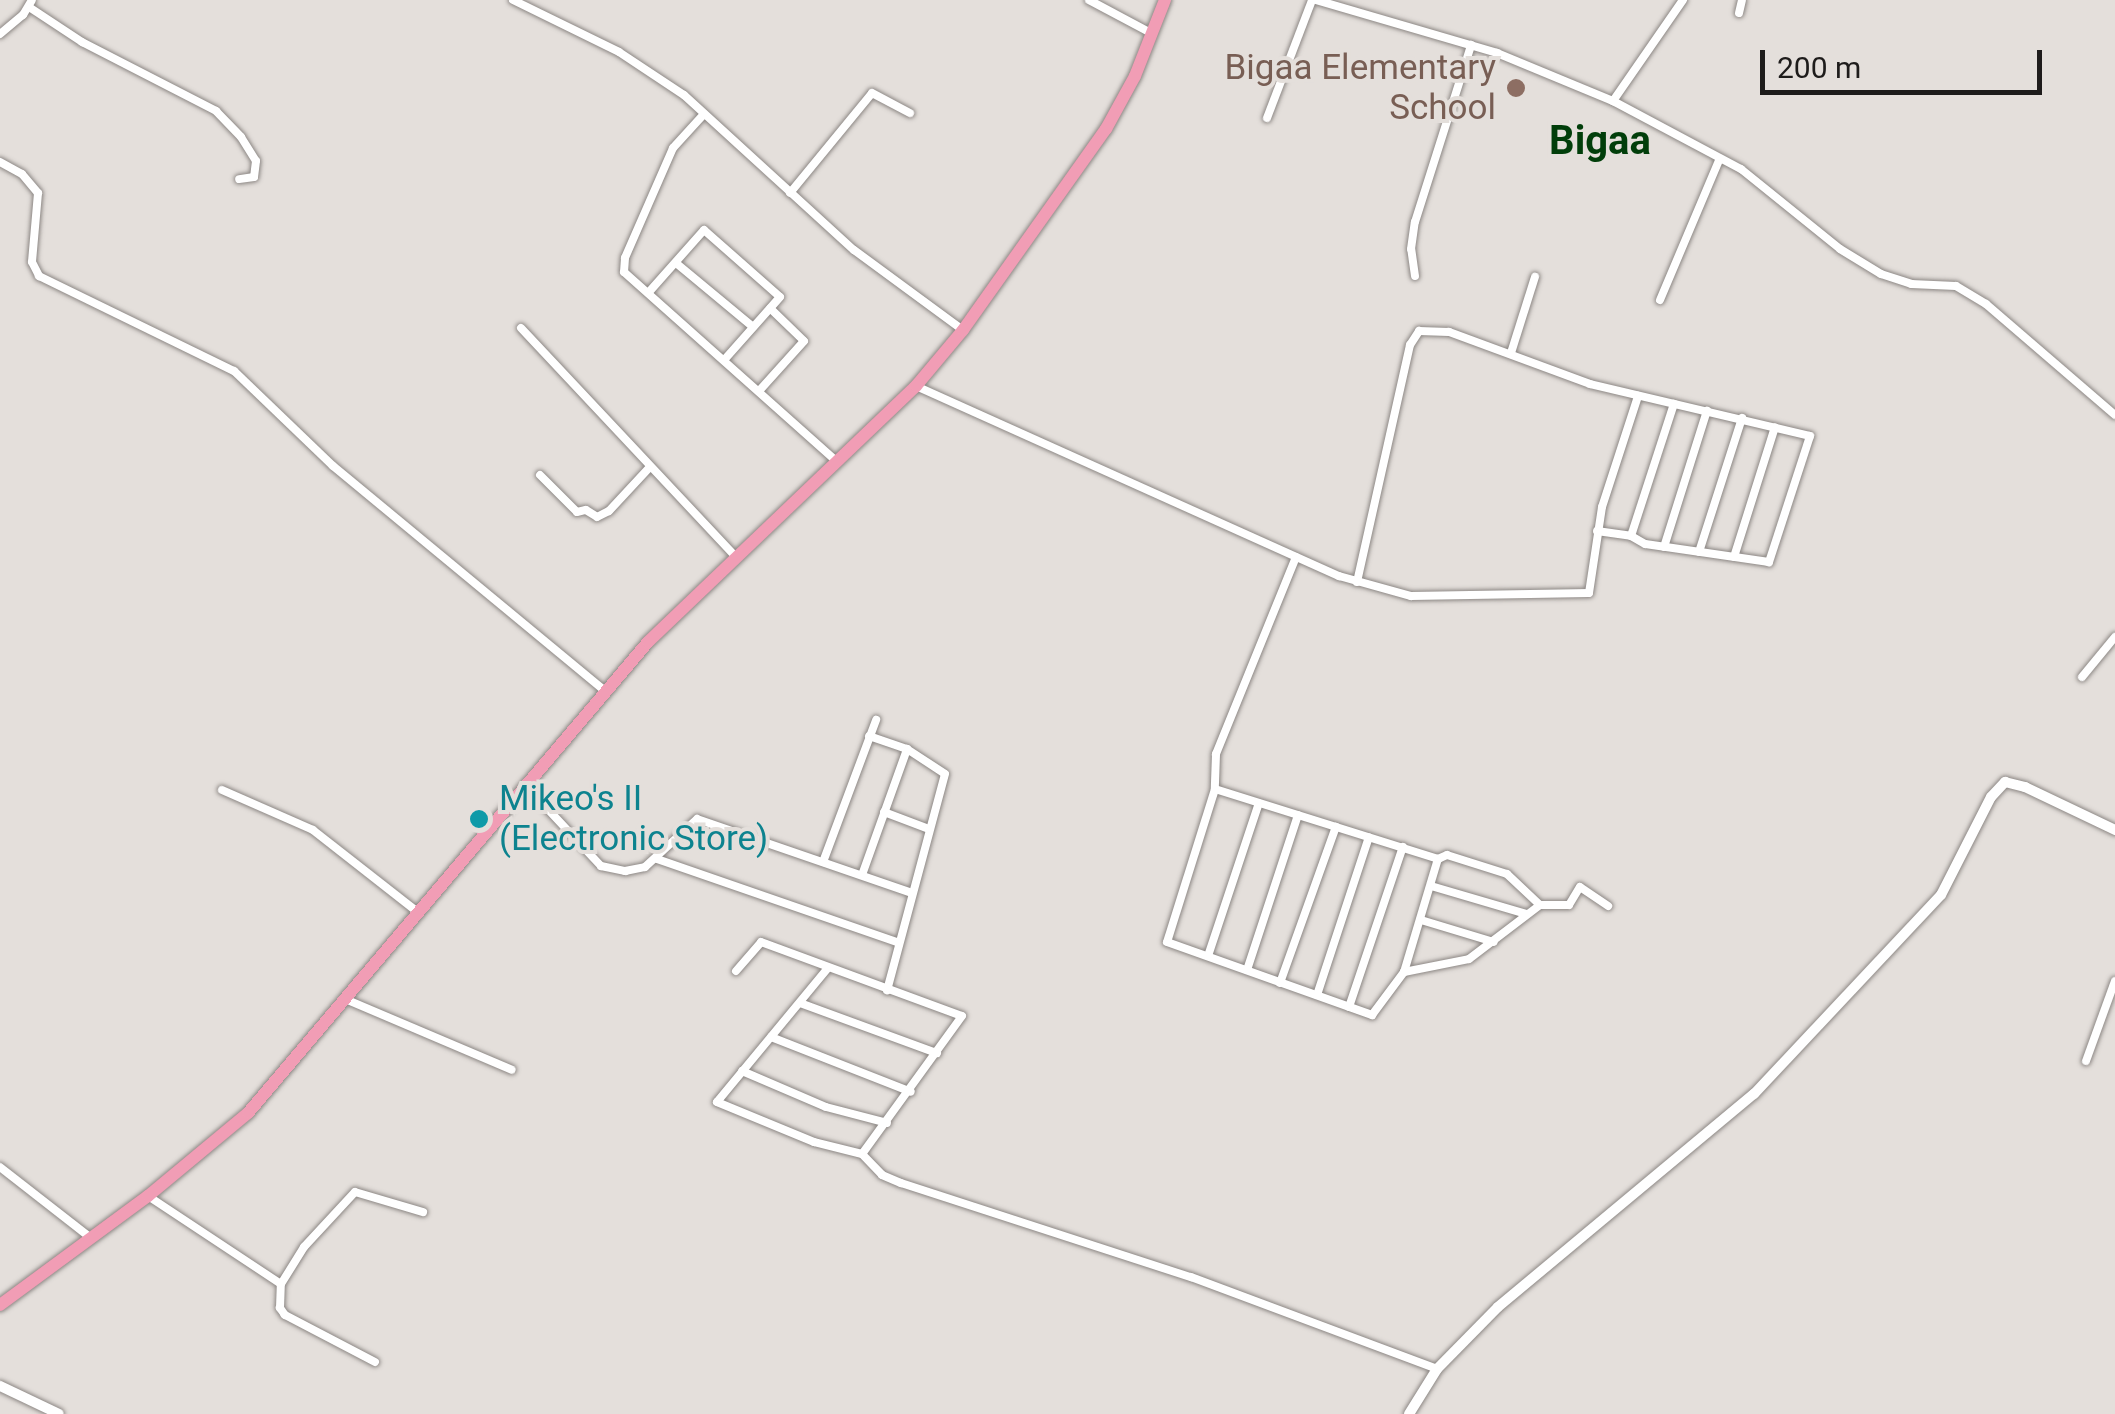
<!DOCTYPE html>
<style>
body{margin:0}
#map{position:relative;width:2115px;height:1414px;overflow:hidden;background:#e4dfdb;font-family:Roboto,sans-serif}
div>[style]{position:absolute}
[style*='--x']{left:calc(var(--x)*1px);top:calc(var(--y)*1px);width:calc(var(--w)*1px);rotate:calc(var(--a)*1deg)}
.roads{filter:drop-shadow(0 0 2px #8c8784) drop-shadow(0 0 2px #8c8784)}
.minor>*{height:8px;margin:-4px;padding:0 4px;transform-origin:4px;border-radius:4px;background:#fff}
.tertiary>*{height:10px;margin:-5px;padding:0 5px;transform-origin:5px;border-radius:5px;background:#fff}
.primary>*{height:12px;margin:-6px;padding:0 6px;transform-origin:6px;border-radius:6px;background:#f19db5}
.dots>*{width:28px;height:28px;translate:-50% -50%;box-sizing:border-box;border:5px solid #e4dfdb;border-radius:50%}
span{translate:-50% -50%;white-space:nowrap;text-align:center;line-height:1.15;-webkit-text-stroke:8px #e4dfdb;paint-order:stroke}
.education-label{font-size:35px;color:#785e54}
.right{translate:-100% -50%;text-align:right}
.culture-label{font-size:35px;color:#0d838f}
.left{translate:0 -50%;text-align:left}
.quarter-label{font-size:40px;color:#013e0a;font-weight:700}
.scale{position:absolute;left:1760px;top:50px;width:282px;height:45px;box-sizing:border-box;border:5px solid #1e1c1b;border-top:0;padding-left:12px;font-size:30px;line-height:35px;white-space:nowrap;color:#1e1c1b;-webkit-text-stroke:8px #e4dfdb;paint-order:stroke}
</style>
<div id="map">
<div class="roads">
<div class="minor">
<div style="--x:513;--y:0;--w:118;--a:26.1"></div>
<div style="--x:619;--y:52;--w:78;--a:33.5"></div>
<div style="--x:684;--y:95;--w:230;--a:42.4"></div>
<div style="--x:854;--y:250;--w:135;--a:36.3"></div>
<div style="--x:1089;--y:0;--w:72;--a:28"></div>
<div style="--x:1316;--y:0;--w:189;--a:16.3"></div>
<div style="--x:1497;--y:53;--w:126;--a:22.5"></div>
<div style="--x:1613;--y:101;--w:145;--a:28"></div>
<div style="--x:1741;--y:169;--w:127;--a:38.9"></div>
<div style="--x:1840;--y:249;--w:48;--a:31.4"></div>
<div style="--x:1881;--y:274;--w:32;--a:18"></div>
<div style="--x:1911;--y:284;--w:45;--a:2.5"></div>
<div style="--x:1956;--y:286;--w:35;--a:31"></div>
<div style="--x:1986;--y:304;--w:170;--a:40.7"></div>
<div style="--x:29;--y:7;--w:64;--a:33.4"></div>
<div style="--x:82;--y:42;--w:151;--a:27.2"></div>
<div style="--x:216;--y:111;--w:36;--a:46"></div>
<div style="--x:241;--y:137;--w:28;--a:58"></div>
<div style="--x:256;--y:161;--w:16;--a:97"></div>
<div style="--x:254;--y:177;--w:15;--a:172"></div>
<div style="--x:1739;--y:13;--w:13;--a:-77"></div>
<div style="--x:0;--y:34;--w:30;--a:-40"></div>
<div style="--x:23;--y:15;--w:17;--a:-59"></div>
<div style="--x:1613;--y:101;--w:123;--a:-55.3"></div>
<div style="--x:704;--y:114;--w:46;--a:132.4"></div>
<div style="--x:673;--y:148;--w:120;--a:113.6"></div>
<div style="--x:625;--y:258;--w:14;--a:94"></div>
<div style="--x:624;--y:272;--w:285;--a:41.7"></div>
<div style="--x:1267;--y:118;--w:126;--a:-69.1"></div>
<div style="--x:0;--y:162;--w:25;--a:29"></div>
<div style="--x:22;--y:174;--w:25;--a:50"></div>
<div style="--x:38;--y:193;--w:69;--a:95"></div>
<div style="--x:32;--y:262;--w:16;--a:63"></div>
<div style="--x:39;--y:276;--w:217;--a:26"></div>
<div style="--x:234;--y:371;--w:137;--a:43.8"></div>
<div style="--x:333;--y:466;--w:354;--a:39.6"></div>
<div style="--x:790;--y:193;--w:129;--a:-50.6"></div>
<div style="--x:872;--y:93;--w:43;--a:27.8"></div>
<div style="--x:676;--y:263;--w:100;--a:39.7"></div>
<div style="--x:1415;--y:276;--w:27;--a:-98"></div>
<div style="--x:1411;--y:249;--w:27;--a:-82"></div>
<div style="--x:1415;--y:222;--w:186;--a:-72.4"></div>
<div style="--x:649;--y:292;--w:83;--a:-48.4"></div>
<div style="--x:704;--y:230;--w:101;--a:41.4"></div>
<div style="--x:780;--y:297;--w:84;--a:131.6"></div>
<div style="--x:1660;--y:300;--w:152;--a:-67.1"></div>
<div style="--x:521;--y:328;--w:313;--a:46.8"></div>
<div style="--x:1511;--y:353;--w:80;--a:-72.5"></div>
<div style="--x:916;--y:386;--w:464;--a:24.2"></div>
<div style="--x:1339;--y:576;--w:75;--a:15.5"></div>
<div style="--x:1411;--y:596;--w:178;--a:-1"></div>
<div style="--x:1589;--y:593;--w:87;--a:-81.4"></div>
<div style="--x:1602;--y:507;--w:117;--a:-72"></div>
<div style="--x:759;--y:391;--w:67;--a:-48"></div>
<div style="--x:804;--y:341;--w:47;--a:-135.9"></div>
<div style="--x:540;--y:475;--w:52;--a:45"></div>
<div style="--x:577;--y:512;--w:9;--a:-13"></div>
<div style="--x:586;--y:510;--w:13;--a:32"></div>
<div style="--x:597;--y:517;--w:13;--a:-27"></div>
<div style="--x:609;--y:511;--w:59;--a:-47.1"></div>
<div style="--x:1597;--y:531;--w:34;--a:8"></div>
<div style="--x:1664;--y:547;--w:143;--a:-72.5"></div>
<div style="--x:1699;--y:552;--w:141;--a:-72.2"></div>
<div style="--x:1296;--y:557;--w:213;--a:112.1"></div>
<div style="--x:1216;--y:754;--w:35;--a:92"></div>
<div style="--x:1215;--y:789;--w:160;--a:107.4"></div>
<div style="--x:1167;--y:942;--w:218;--a:19.6"></div>
<div style="--x:1372;--y:1015;--w:54;--a:-53.3"></div>
<div style="--x:1404;--y:972;--w:118;--a:-73.3"></div>
<div style="--x:1734;--y:557;--w:136;--a:-72.5"></div>
<div style="--x:1357;--y:582;--w:243;--a:-77.4"></div>
<div style="--x:1410;--y:345;--w:17;--a:-57"></div>
<div style="--x:1419;--y:331;--w:30;--a:2"></div>
<div style="--x:1449;--y:332;--w:150;--a:20.2"></div>
<div style="--x:1590;--y:384;--w:226;--a:13.3"></div>
<div style="--x:1810;--y:436;--w:133;--a:108"></div>
<div style="--x:1769;--y:562;--w:125;--a:-171.7"></div>
<div style="--x:1645;--y:544;--w:16;--a:-150"></div>
<div style="--x:1631;--y:536;--w:139;--a:-72"></div>
<div style="--x:2082;--y:677;--w:52;--a:-50.5"></div>
<div style="--x:869;--y:736;--w:40;--a:18.9"></div>
<div style="--x:907;--y:749;--w:45;--a:33.3"></div>
<div style="--x:945;--y:774;--w:224;--a:105"></div>
<div style="--x:528;--y:788;--w:107;--a:46.9"></div>
<div style="--x:601;--y:866;--w:25;--a:12"></div>
<div style="--x:625;--y:871;--w:20;--a:-11"></div>
<div style="--x:645;--y:867;--w:71;--a:-42.7"></div>
<div style="--x:697;--y:819;--w:227;--a:19"></div>
<div style="--x:1215;--y:789;--w:234;--a:17.4"></div>
<div style="--x:1438;--y:859;--w:10;--a:-24"></div>
<div style="--x:1447;--y:855;--w:63;--a:17.6"></div>
<div style="--x:1507;--y:874;--w:45;--a:43.2"></div>
<div style="--x:222;--y:790;--w:99;--a:23.7"></div>
<div style="--x:313;--y:830;--w:135;--a:38.1"></div>
<div style="--x:884;--y:812;--w:48;--a:20.7"></div>
<div style="--x:657;--y:859;--w:256;--a:19.1"></div>
<div style="--x:823;--y:862;--w:152;--a:-69.5"></div>
<div style="--x:862;--y:875;--w:134;--a:-70.3"></div>
<div style="--x:1431;--y:886;--w:99;--a:16.4"></div>
<div style="--x:1421;--y:920;--w:76;--a:16.8"></div>
<div style="--x:1208;--y:956;--w:161;--a:-71.6"></div>
<div style="--x:1247;--y:970;--w:163;--a:-71.8"></div>
<div style="--x:736;--y:971;--w:38;--a:-49"></div>
<div style="--x:761;--y:942;--w:214;--a:20.2"></div>
<div style="--x:962;--y:1016;--w:170;--a:125.9"></div>
<div style="--x:862;--y:1154;--w:49;--a:-166"></div>
<div style="--x:814;--y:1142;--w:105;--a:-157.6"></div>
<div style="--x:717;--y:1102;--w:174;--a:-50.4"></div>
<div style="--x:1404;--y:972;--w:66;--a:-11.3"></div>
<div style="--x:1469;--y:959;--w:89;--a:-37.3"></div>
<div style="--x:1540;--y:905;--w:29;--a:0"></div>
<div style="--x:1569;--y:905;--w:21;--a:-59"></div>
<div style="--x:1580;--y:887;--w:34;--a:34"></div>
<div style="--x:1280;--y:983;--w:166;--a:-70.3"></div>
<div style="--x:1317;--y:995;--w:166;--a:-71.8"></div>
<div style="--x:345;--y:999;--w:181;--a:23"></div>
<div style="--x:800;--y:1003;--w:146;--a:20.1"></div>
<div style="--x:1349;--y:1007;--w:169;--a:-71.4"></div>
<div style="--x:771;--y:1037;--w:150;--a:21.4"></div>
<div style="--x:2086;--y:1061;--w:85;--a:-70.1"></div>
<div style="--x:742;--y:1071;--w:91;--a:23.2"></div>
<div style="--x:826;--y:1107;--w:63;--a:14.7"></div>
<div style="--x:862;--y:1154;--w:29;--a:46"></div>
<div style="--x:882;--y:1175;--w:21;--a:23"></div>
<div style="--x:901;--y:1183;--w:305;--a:18"></div>
<div style="--x:1191;--y:1277;--w:263;--a:20.5"></div>
<div style="--x:0;--y:1167;--w:115;--a:38"></div>
<div style="--x:148;--y:1196;--w:159;--a:33.5"></div>
<div style="--x:375;--y:1362;--w:102;--a:-152.4"></div>
<div style="--x:285;--y:1315;--w:9;--a:-126"></div>
<div style="--x:280;--y:1308;--w:24;--a:-88"></div>
<div style="--x:281;--y:1284;--w:44;--a:-58.1"></div>
<div style="--x:304;--y:1247;--w:75;--a:-47.2"></div>
<div style="--x:355;--y:1192;--w:71;--a:16.4"></div>
</div>
<div class="tertiary">
<div style="--x:0;--y:1386;--w:65;--a:25.4"></div>
<div style="--x:1409;--y:1414;--w:53;--a:-58.1"></div>
<div style="--x:1437;--y:1369;--w:87;--a:-45.5"></div>
<div style="--x:1498;--y:1307;--w:333;--a:-39.8"></div>
<div style="--x:1754;--y:1094;--w:273;--a:-46.8"></div>
<div style="--x:1941;--y:895;--w:110;--a:-63"></div>
<div style="--x:1991;--y:797;--w:21;--a:-47"></div>
<div style="--x:2005;--y:782;--w:21;--a:14"></div>
<div style="--x:2025;--y:787;--w:100;--a:25.5"></div>
</div>
<div class="primary">
<div style="--x:0;--y:1305;--w:184;--a:-36.4"></div>
<div style="--x:148;--y:1196;--w:130;--a:-39.7"></div>
<div style="--x:248;--y:1113;--w:618;--a:-49.66"></div>
<div style="--x:648;--y:642;--w:371;--a:-43.7"></div>
<div style="--x:916;--y:386;--w:73;--a:-50"></div>
<div style="--x:963;--y:330;--w:247;--a:-54.6"></div>
<div style="--x:1106;--y:129;--w:60;--a:-61.3"></div>
<div style="--x:1135;--y:76;--w:82;--a:-68.5"></div>
</div>
</div>
<div class="dots">
<div style="left:1516px;top:88px;background:#8d6e63"></div>
<div style="left:479px;top:819px;background:#0f9aa8"></div>
</div>
<div class="education-label">
<span class="right" style="left:1496px;top:88px">Bigaa Elementary<br>School</span>
</div>
<div class="culture-label">
<span class="left" style="left:499px;top:819px">Mikeo's II<br>(Electronic Store)</span>
</div>
<div class="quarter-label">
<span style="left:1600px;top:141px">Bigaa</span>
</div>
<div class="scale">200 m</div>
</div>
